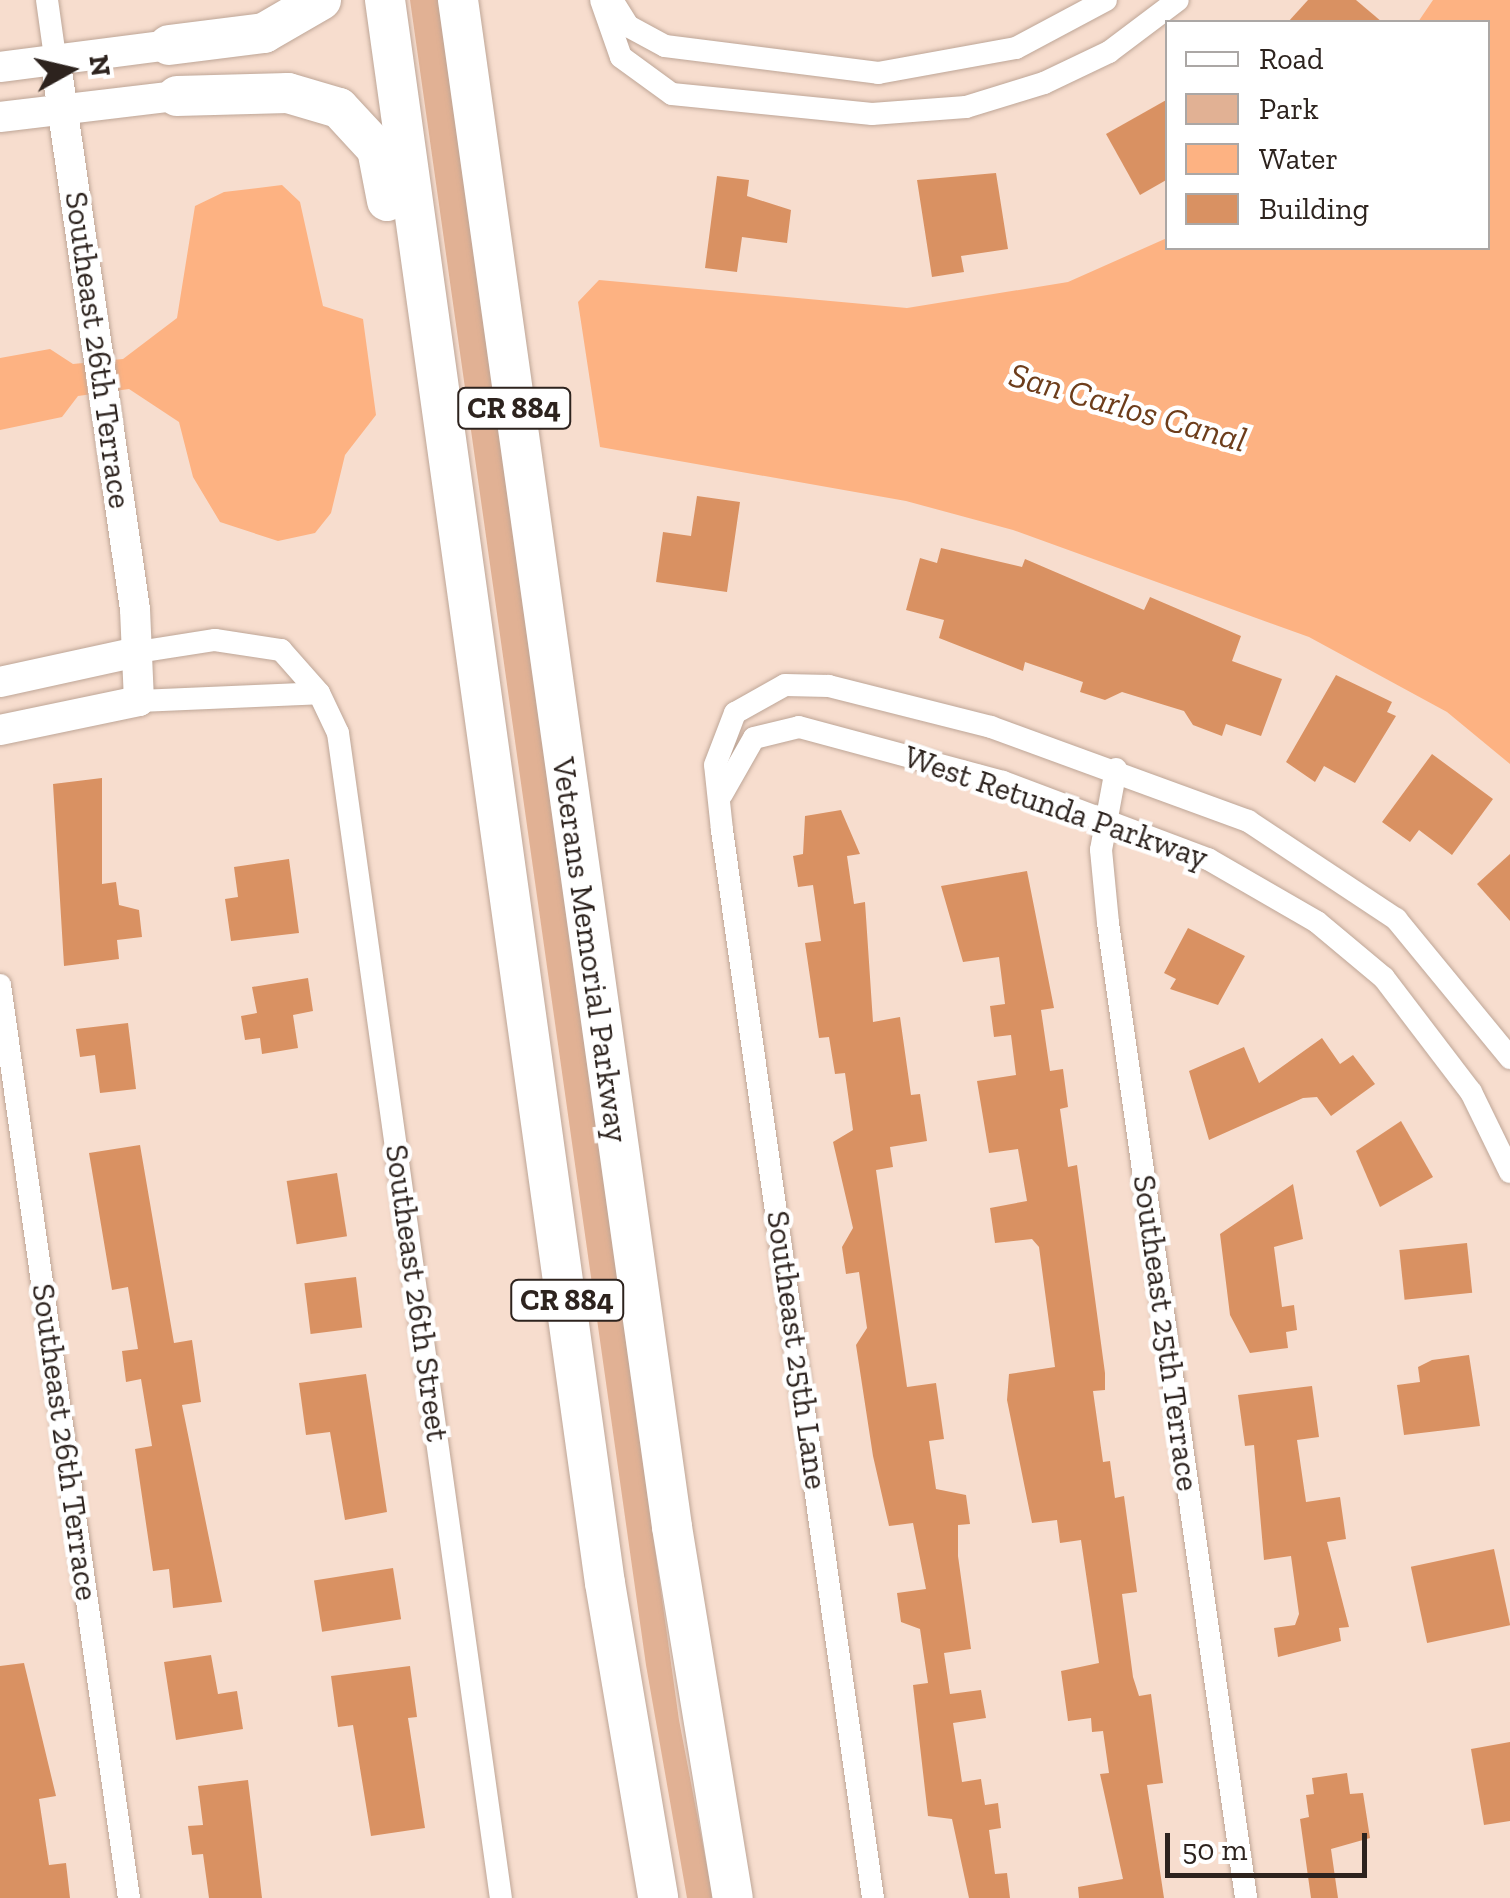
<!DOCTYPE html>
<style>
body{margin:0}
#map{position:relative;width:1510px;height:1898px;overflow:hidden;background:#f7ddce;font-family:"Zilla Slab",serif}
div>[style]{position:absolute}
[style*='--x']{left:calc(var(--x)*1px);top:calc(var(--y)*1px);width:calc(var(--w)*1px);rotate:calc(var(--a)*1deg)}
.green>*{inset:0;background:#e1b194}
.water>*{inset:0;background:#fdb282}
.building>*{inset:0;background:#d99162;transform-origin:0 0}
.roads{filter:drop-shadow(0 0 2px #bea697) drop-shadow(0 0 2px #bea697)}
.street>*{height:22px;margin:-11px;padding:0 11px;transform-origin:11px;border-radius:11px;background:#fff}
.secondary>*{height:30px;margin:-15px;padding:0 15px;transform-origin:15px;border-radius:15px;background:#fff}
.highway>*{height:40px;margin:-20px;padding:0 20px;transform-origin:20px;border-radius:20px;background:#fff}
span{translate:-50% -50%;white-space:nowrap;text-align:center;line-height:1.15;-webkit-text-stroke:9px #fff;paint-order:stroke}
.shield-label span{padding:2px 8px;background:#fff;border:2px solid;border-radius:8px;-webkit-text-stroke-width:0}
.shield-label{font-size:30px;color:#2d231e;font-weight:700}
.street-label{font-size:32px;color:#2d231e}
.water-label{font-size:35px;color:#6d3d1b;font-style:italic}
.legend{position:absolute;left:1165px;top:20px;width:325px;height:230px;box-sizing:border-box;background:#fff;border:2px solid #aba7a5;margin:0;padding:12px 18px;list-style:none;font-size:30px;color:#2d231e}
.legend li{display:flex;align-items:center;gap:20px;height:50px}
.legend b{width:50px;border:2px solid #aba7a5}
.north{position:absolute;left:20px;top:20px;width:100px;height:100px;-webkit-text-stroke:8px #fff;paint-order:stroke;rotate:82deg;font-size:28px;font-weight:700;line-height:40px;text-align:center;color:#2d231e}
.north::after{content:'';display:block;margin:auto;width:35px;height:45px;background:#2d231e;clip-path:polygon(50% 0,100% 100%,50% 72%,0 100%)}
.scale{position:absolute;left:1165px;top:1833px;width:202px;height:45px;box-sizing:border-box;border:5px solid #2d231e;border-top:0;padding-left:12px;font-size:30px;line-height:35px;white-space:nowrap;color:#2d231e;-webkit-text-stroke:8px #fff;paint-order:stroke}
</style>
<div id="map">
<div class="green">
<div style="clip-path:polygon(410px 0,438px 0,679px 1720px,713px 1898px,687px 1898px,646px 1665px)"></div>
</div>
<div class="water">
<div style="clip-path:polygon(1433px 0,1510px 0,1510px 764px,1447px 712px,1309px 637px,1013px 530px,906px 501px,600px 447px,578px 302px,599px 280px,907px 308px,1068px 282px,1167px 238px,1168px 248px,1488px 248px,1488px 22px,1418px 22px)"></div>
<div style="clip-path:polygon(282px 185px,300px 202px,323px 306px,363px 319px,376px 415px,345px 455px,331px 513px,315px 533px,278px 541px,220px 522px,193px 477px,179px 422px,129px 389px,78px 396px,62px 417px,0 430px,0 358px,50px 349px,73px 364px,123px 359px,177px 318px,195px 206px,224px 192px)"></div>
</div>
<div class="building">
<div style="clip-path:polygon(1308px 0,1356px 0,1382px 22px,1288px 22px)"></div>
<div style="clip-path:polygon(1168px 99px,1168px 179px,1140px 195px,1106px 134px)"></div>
<div style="clip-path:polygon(996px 173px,1008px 249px,961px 256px,964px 272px,932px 277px,917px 180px)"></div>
<div style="clip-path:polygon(717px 176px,749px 180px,747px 196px,791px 210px,787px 243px,742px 237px,737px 272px,705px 268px)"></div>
<div style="clip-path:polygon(697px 496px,740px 502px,727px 592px,656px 582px,663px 532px,691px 536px)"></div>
<div style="clip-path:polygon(941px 548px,1022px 567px,1025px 559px,1144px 610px,1150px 597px,1241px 636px,1232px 661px,1282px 679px,1261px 736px,1226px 724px,1222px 736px,1193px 725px,1184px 711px,1122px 692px,1105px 700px,1080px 692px,1083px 682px,1025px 662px,1023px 671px,939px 638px,944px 620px,906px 610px,920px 558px,937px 563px)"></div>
<div style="clip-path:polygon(1336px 675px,1392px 702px,1387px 712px,1396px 716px,1355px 783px,1324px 766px,1315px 782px,1286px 762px)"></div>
<div style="clip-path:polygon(1432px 754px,1493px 799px,1452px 855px,1419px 830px,1410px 842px,1382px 822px)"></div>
<div style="clip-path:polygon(102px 778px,102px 884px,116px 882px,119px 905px,139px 910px,142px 937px,117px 940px,119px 959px,64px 966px,53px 784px)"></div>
<div style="clip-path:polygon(841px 810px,860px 854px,847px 856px,854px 904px,865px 902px,873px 1022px,900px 1017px,911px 1095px,920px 1094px,927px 1141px,890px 1147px,893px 1167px,876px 1170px,907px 1387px,936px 1383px,944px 1439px,929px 1441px,936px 1489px,966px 1495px,970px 1524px,958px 1525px,958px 1556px,971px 1649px,944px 1653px,950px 1694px,981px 1690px,986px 1718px,953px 1723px,962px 1782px,981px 1779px,985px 1805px,998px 1803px,1001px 1828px,989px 1830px,995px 1874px,1007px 1873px,1010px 1898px,969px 1898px,952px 1819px,928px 1816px,913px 1685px,928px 1683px,920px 1629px,901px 1622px,897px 1593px,926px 1589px,913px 1523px,889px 1526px,873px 1456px,856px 1345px,867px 1328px,859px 1272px,846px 1274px,842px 1247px,853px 1228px,833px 1142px,853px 1130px,845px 1073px,835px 1074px,829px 1037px,819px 1038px,805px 943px,821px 941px,813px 885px,798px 887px,793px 856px,803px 854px,805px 816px)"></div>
<div style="clip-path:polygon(1510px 854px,1510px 921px,1477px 884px)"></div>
<div style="clip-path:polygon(289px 859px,299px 933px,231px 941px,225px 899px,238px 897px,234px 867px)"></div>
<div style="clip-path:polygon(1027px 871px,1054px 1008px,1041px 1010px,1050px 1071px,1063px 1069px,1068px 1107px,1060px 1109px,1068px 1167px,1077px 1165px,1105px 1373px,1105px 1390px,1093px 1391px,1103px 1462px,1110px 1461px,1115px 1498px,1124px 1496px,1137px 1592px,1122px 1594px,1133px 1677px,1139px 1696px,1151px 1694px,1163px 1783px,1147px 1785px,1164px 1898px,1079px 1898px,1078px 1887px,1123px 1879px,1100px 1774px,1109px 1773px,1103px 1731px,1092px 1732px,1091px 1718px,1068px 1721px,1061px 1671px,1099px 1663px,1081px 1540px,1060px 1543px,1057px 1520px,1032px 1523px,1007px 1400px,1009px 1374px,1055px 1367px,1039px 1247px,1032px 1239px,995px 1243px,990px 1208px,1027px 1201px,1018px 1149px,989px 1153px,977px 1081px,1016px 1075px,1011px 1035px,994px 1037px,990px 1006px,1005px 1004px,999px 957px,963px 962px,941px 886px)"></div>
<div style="clip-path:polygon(1188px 928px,1245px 956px,1218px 1005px,1170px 989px,1176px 979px,1164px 973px)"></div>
<div style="clip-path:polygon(308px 978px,313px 1011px,293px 1015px,298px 1048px,262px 1054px,260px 1038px,245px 1040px,241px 1016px,257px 1013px,252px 987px)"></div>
<div style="clip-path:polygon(128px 1023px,136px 1089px,100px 1093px,95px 1055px,80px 1057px,76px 1029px)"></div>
<div style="clip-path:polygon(1322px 1038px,1340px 1064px,1353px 1055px,1375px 1084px,1331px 1116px,1317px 1097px,1303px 1098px,1209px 1140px,1189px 1071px,1244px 1047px,1259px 1083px)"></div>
<div style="clip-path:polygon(1401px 1121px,1433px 1177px,1380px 1207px,1356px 1151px)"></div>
<div style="clip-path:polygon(140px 1145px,174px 1343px,192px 1340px,201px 1402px,182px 1405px,222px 1602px,173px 1608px,169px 1569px,153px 1571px,135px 1449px,152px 1446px,141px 1379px,126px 1382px,122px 1351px,138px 1349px,128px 1287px,112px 1290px,89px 1153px)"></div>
<div style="left:337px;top:1173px;width:64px;height:51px;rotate:81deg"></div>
<div style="clip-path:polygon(1293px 1184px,1303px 1239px,1274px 1247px,1282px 1307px,1294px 1305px,1297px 1330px,1286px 1332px,1288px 1348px,1250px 1353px,1230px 1315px,1220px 1234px)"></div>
<div style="left:1467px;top:1243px;width:50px;height:68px;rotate:84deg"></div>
<div style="left:356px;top:1277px;width:51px;height:52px;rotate:83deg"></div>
<div style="clip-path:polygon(1469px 1355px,1480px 1426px,1404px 1435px,1397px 1385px,1420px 1382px,1418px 1367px,1432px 1360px)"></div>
<div style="clip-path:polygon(366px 1374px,387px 1512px,345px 1520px,330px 1432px,306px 1435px,299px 1383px)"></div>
<div style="clip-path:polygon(1312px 1386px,1319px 1437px,1297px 1440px,1306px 1502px,1340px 1497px,1346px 1539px,1327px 1542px,1349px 1627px,1339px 1628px,1341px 1641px,1278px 1657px,1274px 1628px,1295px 1625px,1299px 1614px,1291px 1556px,1264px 1560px,1254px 1445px,1245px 1446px,1238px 1395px)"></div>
<div style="left:1494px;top:1549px;width:78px;height:85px;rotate:78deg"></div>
<div style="left:393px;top:1568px;width:52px;height:80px;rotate:81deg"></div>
<div style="clip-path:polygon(211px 1655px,218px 1694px,237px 1691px,243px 1729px,176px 1740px,164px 1662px)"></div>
<div style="clip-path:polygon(24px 1663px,56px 1796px,39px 1799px,49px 1865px,66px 1863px,70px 1898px,0 1898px,0 1666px)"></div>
<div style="clip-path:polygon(410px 1666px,417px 1717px,408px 1718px,425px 1828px,371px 1836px,353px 1725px,338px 1727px,331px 1676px)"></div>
<div style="clip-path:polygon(1510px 1742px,1510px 1821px,1484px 1825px,1471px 1749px)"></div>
<div style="clip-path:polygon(1347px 1773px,1350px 1794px,1363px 1793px,1370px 1838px,1331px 1849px,1338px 1898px,1311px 1898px,1300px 1819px,1309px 1817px,1306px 1795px,1314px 1794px,1312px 1778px)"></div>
<div style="clip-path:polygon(248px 1780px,262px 1898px,209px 1898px,203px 1854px,192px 1855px,188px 1826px,203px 1825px,198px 1786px)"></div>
</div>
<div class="roads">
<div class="street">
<div style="--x:47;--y:0;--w:58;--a:82"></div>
<div style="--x:601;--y:0;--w:60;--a:70.7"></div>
<div style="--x:621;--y:57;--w:63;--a:36"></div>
<div style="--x:672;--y:94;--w:201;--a:5.7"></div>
<div style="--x:872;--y:114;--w:94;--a:-4.3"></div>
<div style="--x:966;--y:107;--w:82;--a:-17.1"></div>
<div style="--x:1044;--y:83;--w:72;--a:-25.5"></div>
<div style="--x:1109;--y:52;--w:86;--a:-37"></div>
<div style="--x:612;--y:0;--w:31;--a:58"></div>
<div style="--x:628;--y:26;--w:42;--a:28.4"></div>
<div style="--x:665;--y:46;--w:215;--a:7.2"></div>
<div style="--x:878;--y:73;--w:140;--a:-10.3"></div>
<div style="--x:1016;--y:48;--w:102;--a:-28.1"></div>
<div style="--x:138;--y:652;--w:78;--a:-8.9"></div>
<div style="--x:215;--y:640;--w:67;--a:8.6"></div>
<div style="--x:281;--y:650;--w:57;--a:48.5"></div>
<div style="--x:319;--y:693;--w:44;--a:64.6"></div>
<div style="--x:338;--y:733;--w:1176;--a:82.04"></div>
<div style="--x:139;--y:701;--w:180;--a:-2.5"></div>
<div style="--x:1116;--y:769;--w:82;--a:100.5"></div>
<div style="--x:1101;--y:850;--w:73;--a:84.5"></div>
<div style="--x:1108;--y:923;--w:985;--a:81.94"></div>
<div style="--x:722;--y:794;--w:64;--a:-60.3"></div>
<div style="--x:754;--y:738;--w:46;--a:-13.7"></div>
<div style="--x:799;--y:727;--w:211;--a:15.1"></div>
<div style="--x:1003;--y:782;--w:219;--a:20.6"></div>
<div style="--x:1208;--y:859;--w:126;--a:30"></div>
<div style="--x:1317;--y:922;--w:87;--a:39.9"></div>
<div style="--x:1384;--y:978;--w:143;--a:52.7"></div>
<div style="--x:1471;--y:1092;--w:89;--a:64"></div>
<div style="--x:0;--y:985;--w:922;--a:81.96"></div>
<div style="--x:873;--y:1898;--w:1079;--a:-98.05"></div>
<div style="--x:722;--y:830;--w:65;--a:-96.1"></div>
<div style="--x:715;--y:765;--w:56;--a:-69"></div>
<div style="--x:735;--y:713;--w:57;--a:-29.2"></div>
<div style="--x:785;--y:685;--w:44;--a:1.3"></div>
<div style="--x:829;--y:686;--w:167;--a:14.2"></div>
<div style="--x:991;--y:727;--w:274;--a:20.1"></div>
<div style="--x:1248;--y:821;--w:178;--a:33.5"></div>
<div style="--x:1396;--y:919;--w:180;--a:50.6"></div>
</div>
<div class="secondary">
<div style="--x:0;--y:67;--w:170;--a:-7.4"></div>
<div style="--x:0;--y:117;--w:178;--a:-6.8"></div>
<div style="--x:0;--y:682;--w:141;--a:-12.3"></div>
<div style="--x:0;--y:730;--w:142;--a:-11.8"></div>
<div style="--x:139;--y:701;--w:92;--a:-92.5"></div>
<div style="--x:135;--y:609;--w:558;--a:-98.25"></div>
</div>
<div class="highway">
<div style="--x:385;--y:0;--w:1598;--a:82.09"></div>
<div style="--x:605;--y:1583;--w:319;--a:80.4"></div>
<div style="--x:458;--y:0;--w:1542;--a:82.02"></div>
<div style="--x:672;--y:1527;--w:376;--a:80.7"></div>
<div style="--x:169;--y:45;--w:96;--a:-7.2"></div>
<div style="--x:264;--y:33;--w:66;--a:-30.1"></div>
<div style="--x:177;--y:96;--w:111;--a:-1.5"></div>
<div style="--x:288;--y:93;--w:53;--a:16.4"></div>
<div style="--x:339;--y:108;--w:56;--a:47.2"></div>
<div style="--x:377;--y:149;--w:53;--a:79.1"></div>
</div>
</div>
<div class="shield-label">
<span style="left:514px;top:408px">CR 884</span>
<span style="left:567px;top:1300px">CR 884</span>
</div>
<div class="street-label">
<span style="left:98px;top:350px;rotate:82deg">Southeast 26th Terrace</span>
<span style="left:1056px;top:807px;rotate:19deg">West Retunda Parkway</span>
<span style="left:590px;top:950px;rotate:82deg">Veterans Memorial Parkway</span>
<span style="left:417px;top:1293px;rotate:82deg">Southeast 26th Street</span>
<span style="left:1166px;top:1333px;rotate:82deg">Southeast 25th Terrace</span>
<span style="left:797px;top:1350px;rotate:82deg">Southeast 25th Lane</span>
<span style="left:65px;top:1442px;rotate:82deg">Southeast 26th Terrace</span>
</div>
<div class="water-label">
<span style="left:1128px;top:407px;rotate:16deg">San Carlos Canal</span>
</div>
<ul class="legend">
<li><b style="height:12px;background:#fff"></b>Road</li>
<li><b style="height:28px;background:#e1b194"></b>Park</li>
<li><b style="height:28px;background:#fdb282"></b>Water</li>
<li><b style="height:28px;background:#d99162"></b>Building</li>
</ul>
<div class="north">N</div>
<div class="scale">50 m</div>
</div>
